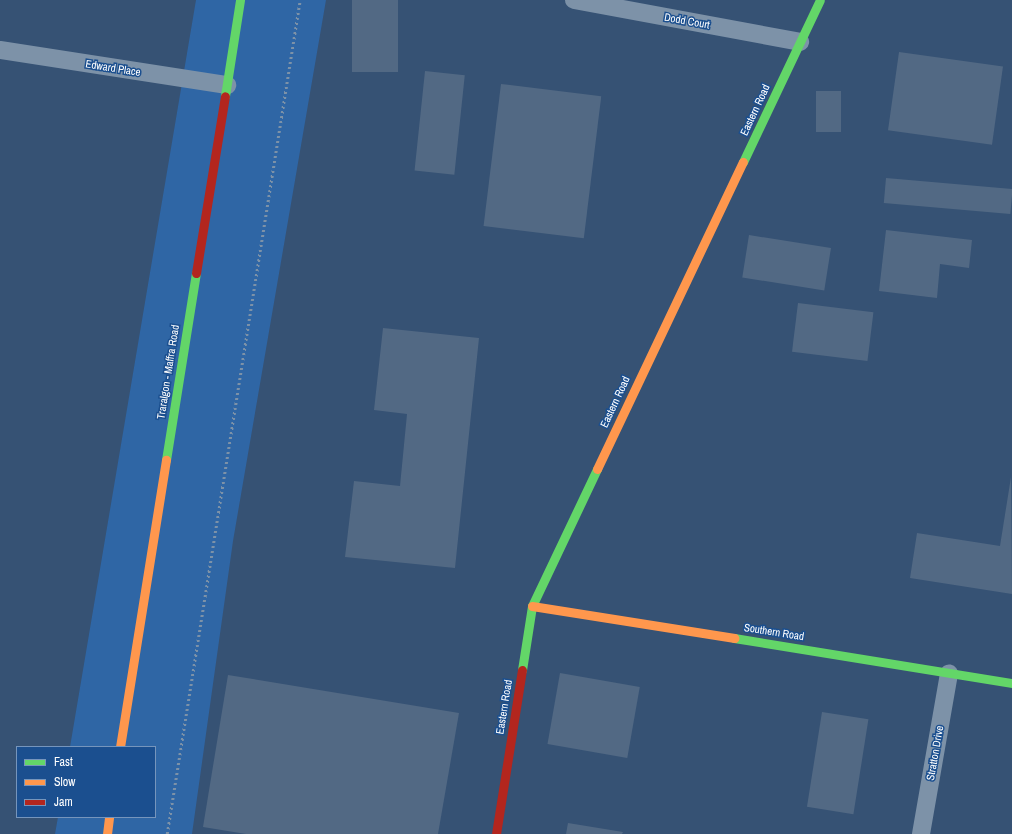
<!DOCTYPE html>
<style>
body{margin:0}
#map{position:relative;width:1012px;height:834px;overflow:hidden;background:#365274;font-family:"Archivo Narrow",sans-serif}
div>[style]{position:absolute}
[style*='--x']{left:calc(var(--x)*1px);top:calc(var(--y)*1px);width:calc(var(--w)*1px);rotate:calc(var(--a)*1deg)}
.green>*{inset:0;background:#2f66a5}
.building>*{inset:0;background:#526984;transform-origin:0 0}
.path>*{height:2.5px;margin-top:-1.25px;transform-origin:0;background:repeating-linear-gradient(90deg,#7d92a8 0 2px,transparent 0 5px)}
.street>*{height:18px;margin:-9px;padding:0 9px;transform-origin:9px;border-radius:9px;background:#7d92a8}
.fast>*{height:9px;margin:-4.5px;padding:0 4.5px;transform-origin:4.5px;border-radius:4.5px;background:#63d668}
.slow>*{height:9px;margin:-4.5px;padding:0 4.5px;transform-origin:4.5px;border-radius:4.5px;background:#ff974d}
.jam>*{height:9px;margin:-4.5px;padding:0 4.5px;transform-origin:4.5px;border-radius:4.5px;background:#b3261e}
span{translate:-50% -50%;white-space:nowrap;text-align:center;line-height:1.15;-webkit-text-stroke:3px #1b4f8f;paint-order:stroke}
.street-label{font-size:11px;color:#fff}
.legend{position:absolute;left:16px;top:746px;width:140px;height:72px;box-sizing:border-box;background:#1b4f8f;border:1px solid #7695bc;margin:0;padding:5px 7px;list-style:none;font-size:12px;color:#fff}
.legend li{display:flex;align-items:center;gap:8px;height:20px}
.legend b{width:20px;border:1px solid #7695bc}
</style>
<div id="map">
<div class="green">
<div style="clip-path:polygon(196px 0,326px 0,233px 541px,192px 834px,55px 834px,58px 817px,155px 817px,155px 747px,70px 747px)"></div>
</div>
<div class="building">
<div style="left:352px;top:0;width:46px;height:72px"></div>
<div style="left:899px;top:52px;width:105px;height:79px;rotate:8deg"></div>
<div style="left:425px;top:71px;width:40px;height:100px;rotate:6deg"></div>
<div style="left:501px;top:84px;width:101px;height:143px;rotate:7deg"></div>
<div style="left:816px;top:91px;width:25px;height:41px"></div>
<div style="left:886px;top:178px;width:127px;height:25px;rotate:5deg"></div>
<div style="clip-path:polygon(886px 230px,972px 240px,969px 268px,940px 264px,937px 298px,879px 291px)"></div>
<div style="left:749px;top:235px;width:83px;height:43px;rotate:9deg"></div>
<div style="left:798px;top:303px;width:76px;height:49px;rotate:7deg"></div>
<div style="clip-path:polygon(383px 328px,479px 338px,455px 568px,345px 557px,354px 481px,400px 486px,407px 414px,374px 410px)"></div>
<div style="clip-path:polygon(1011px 477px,1012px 594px,910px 578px,917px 533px,1000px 546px)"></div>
<div style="left:560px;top:673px;width:81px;height:72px;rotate:10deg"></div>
<div style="clip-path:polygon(228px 675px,459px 713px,438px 834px,246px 834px,203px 827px)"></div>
<div style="left:822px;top:712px;width:47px;height:96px;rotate:9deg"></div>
<div style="clip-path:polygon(568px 823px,623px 832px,622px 834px,566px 834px)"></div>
</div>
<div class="path">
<div style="--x:167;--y:834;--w:845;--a:-80.94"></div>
</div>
<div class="street">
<div style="--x:574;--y:0;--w:230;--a:10.5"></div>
<div style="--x:0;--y:50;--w:230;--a:8.8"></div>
<div style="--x:921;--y:834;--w:163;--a:-80.1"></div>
</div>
<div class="fast">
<div style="--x:225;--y:96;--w:97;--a:-81.1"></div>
<div style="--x:743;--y:162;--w:179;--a:-64.6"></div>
<div style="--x:166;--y:460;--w:189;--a:-80.9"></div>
<div style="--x:734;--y:638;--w:282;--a:9.2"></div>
<div style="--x:522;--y:670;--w:65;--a:-81.1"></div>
<div style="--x:532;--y:606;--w:152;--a:-64.6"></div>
</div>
<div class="slow">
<div style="--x:597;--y:469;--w:340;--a:-64.6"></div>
<div style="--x:532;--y:606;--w:205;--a:9"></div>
<div style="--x:120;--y:747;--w:291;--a:-80.9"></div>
<div style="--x:107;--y:834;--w:17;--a:-83"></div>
</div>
<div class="jam">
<div style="--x:196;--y:273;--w:179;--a:-80.7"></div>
<div style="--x:496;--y:834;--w:166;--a:-81"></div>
</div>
<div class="street-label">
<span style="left:687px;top:21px;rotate:10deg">Dodd Court</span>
<span style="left:113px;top:68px;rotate:9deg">Edward Place</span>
<span style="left:755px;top:110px;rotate:-65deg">Eastern Road</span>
<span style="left:168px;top:372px;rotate:-81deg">Traralgon - Maffra Road</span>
<span style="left:615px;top:402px;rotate:-65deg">Eastern Road</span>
<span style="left:774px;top:632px;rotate:9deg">Southern Road</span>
<span style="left:504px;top:707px;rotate:-81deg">Eastern Road</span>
<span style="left:935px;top:753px;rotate:-80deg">Stratton Drive</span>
</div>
<ul class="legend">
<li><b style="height:5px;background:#63d668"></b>Fast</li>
<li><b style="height:5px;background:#ff974d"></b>Slow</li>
<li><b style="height:5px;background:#b3261e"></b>Jam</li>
</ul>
</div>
